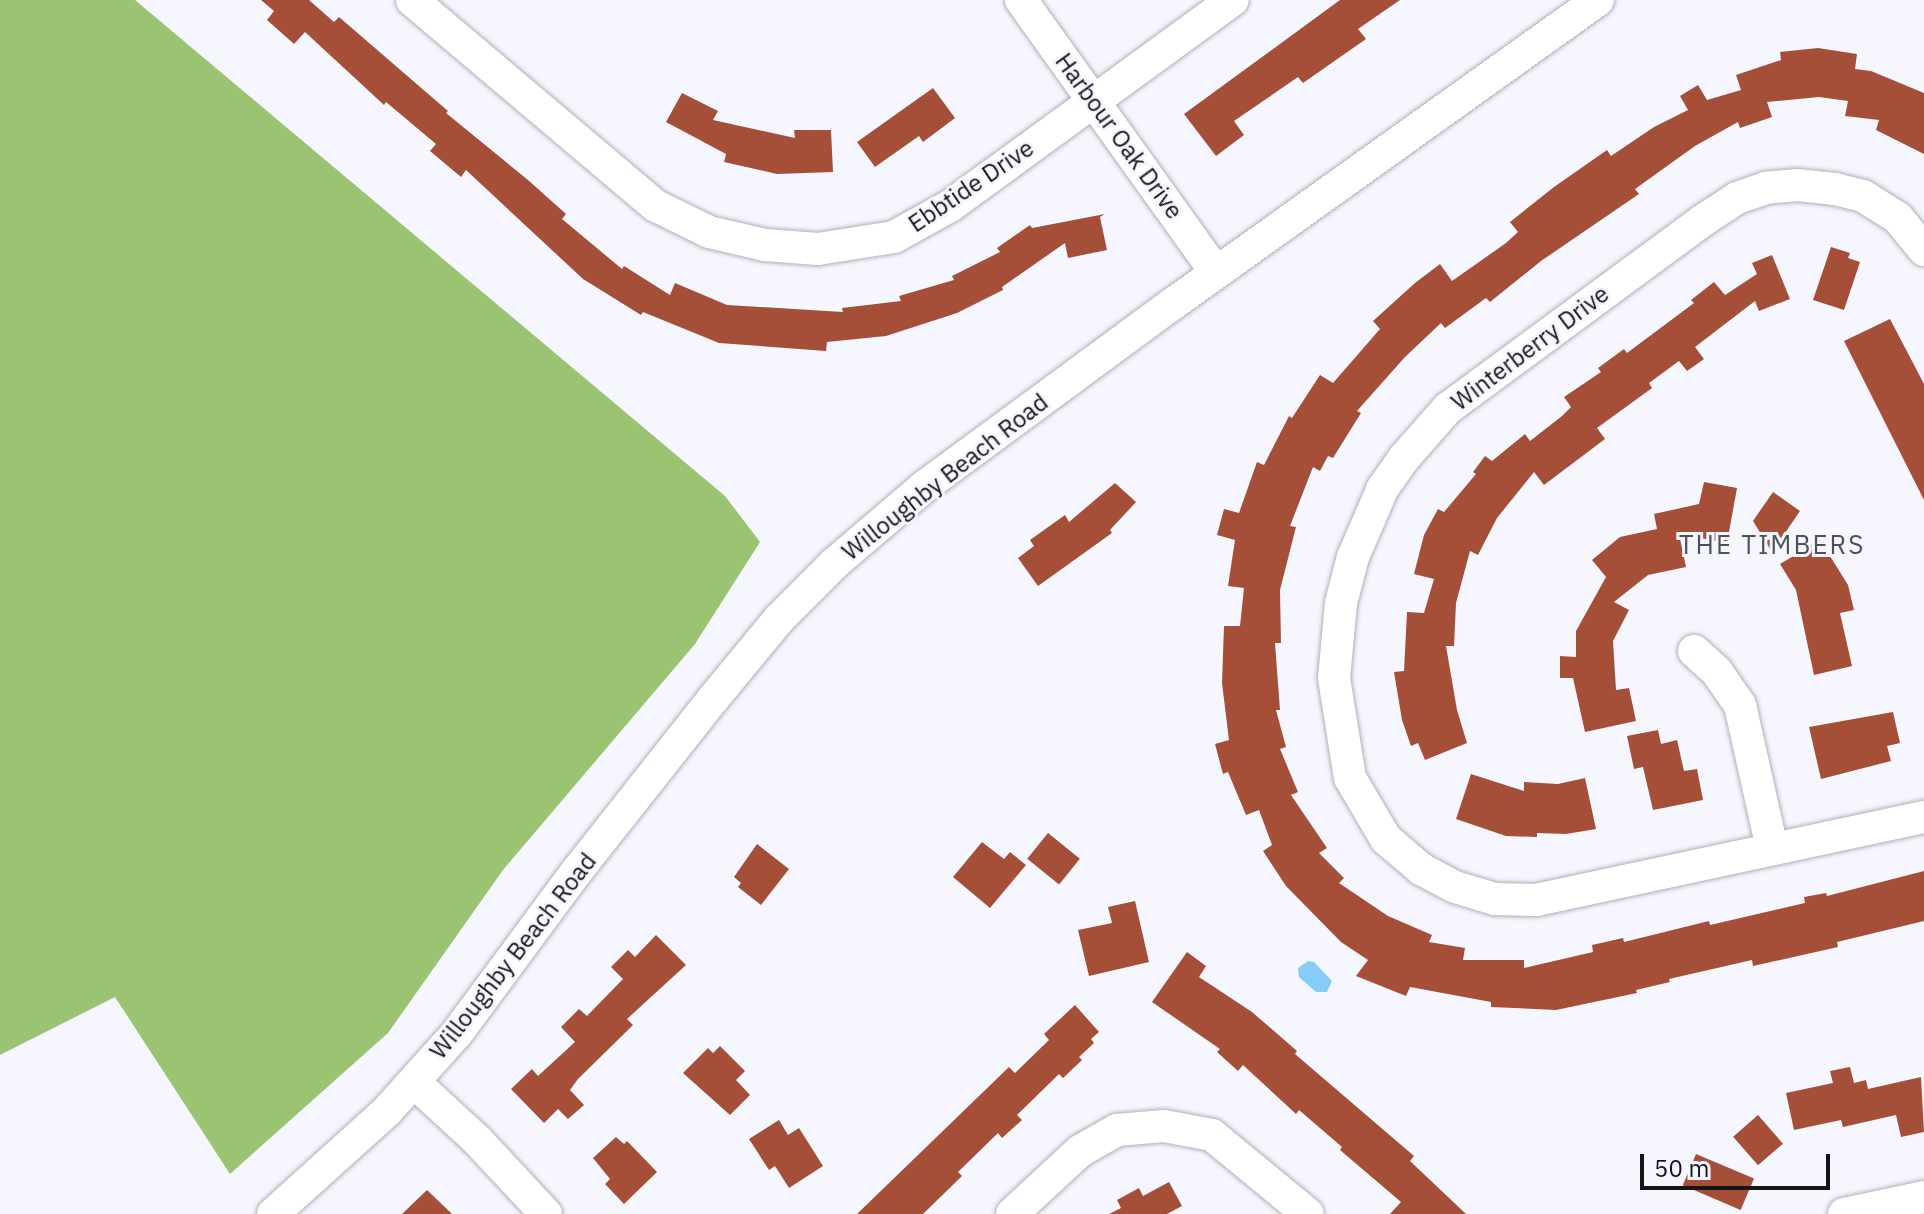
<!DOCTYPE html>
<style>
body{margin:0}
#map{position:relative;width:1924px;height:1214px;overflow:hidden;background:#f6f7fe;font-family:"IBM Plex Sans",sans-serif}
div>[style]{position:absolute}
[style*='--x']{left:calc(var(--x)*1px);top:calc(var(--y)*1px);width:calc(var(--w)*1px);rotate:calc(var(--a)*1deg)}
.forest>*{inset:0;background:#9ac472}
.water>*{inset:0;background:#86ccf9}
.building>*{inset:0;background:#a54f38;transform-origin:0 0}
.roads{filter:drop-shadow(0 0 2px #aeb1bb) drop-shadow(0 0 2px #aeb1bb)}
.minor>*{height:32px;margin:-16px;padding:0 16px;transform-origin:16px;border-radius:16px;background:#fff}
span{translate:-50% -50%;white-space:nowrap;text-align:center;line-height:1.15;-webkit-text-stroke:6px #f6f7fe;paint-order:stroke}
.street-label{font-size:24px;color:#141519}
.neighbourhood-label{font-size:26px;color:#4e5159;letter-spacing:2px}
.scale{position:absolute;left:1640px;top:1154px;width:190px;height:36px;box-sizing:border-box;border:4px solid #141519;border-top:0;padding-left:10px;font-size:24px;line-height:28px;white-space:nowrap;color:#141519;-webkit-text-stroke:6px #f6f7fe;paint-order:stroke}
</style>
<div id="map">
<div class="forest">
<div style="clip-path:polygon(0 0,135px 0,725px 496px,760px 542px,695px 644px,503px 870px,388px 1033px,230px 1174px,115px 997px,0 1055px)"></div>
</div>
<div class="water">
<div style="clip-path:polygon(1308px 961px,1314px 962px,1332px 981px,1327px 992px,1316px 992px,1299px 977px,1298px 968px)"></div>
</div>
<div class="building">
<div style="clip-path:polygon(261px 0,309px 0,334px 22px,339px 17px,448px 111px,446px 113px,528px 180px,566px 214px,562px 219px,622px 269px,624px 266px,670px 295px,675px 283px,727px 305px,843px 312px,842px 308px,901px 301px,899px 296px,954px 280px,952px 276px,1000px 252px,997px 248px,1030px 225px,1032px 228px,1105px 214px,1100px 217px,1107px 250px,1068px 258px,1065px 243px,1002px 287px,1003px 290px,957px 313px,886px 336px,827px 342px,826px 351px,719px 343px,643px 312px,641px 315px,583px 279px,466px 170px,461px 177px,430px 151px,436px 144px,386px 102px,384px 105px,305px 32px,294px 44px,267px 20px,274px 11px)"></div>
<div style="clip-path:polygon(1340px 0,1400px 0,1358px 29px,1366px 39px,1303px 83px,1298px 77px,1234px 121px,1244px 135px,1216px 156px,1184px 114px)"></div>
<div style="clip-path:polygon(1818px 48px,1857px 54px,1855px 69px,1871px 71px,1924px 93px,1924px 154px,1876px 130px,1879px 120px,1845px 116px,1848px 101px,1819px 97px,1767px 102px,1772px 117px,1740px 128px,1738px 122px,1695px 146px,1635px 189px,1639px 194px,1541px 261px,1490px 302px,1486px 298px,1445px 328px,1441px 323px,1405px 357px,1357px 411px,1361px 413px,1333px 458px,1328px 456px,1320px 471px,1313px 467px,1290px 526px,1296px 527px,1280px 590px,1281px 643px,1275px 643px,1280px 710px,1276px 710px,1286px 747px,1280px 749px,1298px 792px,1291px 795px,1327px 848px,1319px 853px,1344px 878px,1339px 883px,1388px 916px,1432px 935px,1429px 942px,1465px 948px,1463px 960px,1524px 960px,1524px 968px,1593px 952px,1592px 945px,1623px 938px,1624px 942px,1709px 921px,1710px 925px,1805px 903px,1804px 897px,1826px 893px,1827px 896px,1924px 871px,1924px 921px,1837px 942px,1838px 947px,1753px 966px,1752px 960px,1669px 979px,1670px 982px,1636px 990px,1637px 993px,1556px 1010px,1491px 1007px,1491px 1002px,1410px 987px,1406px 996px,1356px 976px,1368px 960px,1341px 942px,1286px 886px,1263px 851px,1272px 845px,1259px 810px,1246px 815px,1228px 772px,1223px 774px,1215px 744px,1229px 740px,1222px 683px,1224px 626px,1240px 626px,1244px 588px,1228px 586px,1235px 540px,1217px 535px,1224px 509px,1239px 513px,1257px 462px,1264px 465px,1289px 416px,1292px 418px,1320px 375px,1333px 383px,1380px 329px,1373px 321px,1415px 283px,1440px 264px,1452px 281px,1506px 243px,1518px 232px,1510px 222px,1554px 187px,1607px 150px,1611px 156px,1654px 127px,1688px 110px,1680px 96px,1698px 85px,1707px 100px,1741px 90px,1736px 75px,1781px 60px,1780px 52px)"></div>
<div style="clip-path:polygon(933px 88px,955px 118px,923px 142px,919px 136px,875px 167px,857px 142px)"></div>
<div style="clip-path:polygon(682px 93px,718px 111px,713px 120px,795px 138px,794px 130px,831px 130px,833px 172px,777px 174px,724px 162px,726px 154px,666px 122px)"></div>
<div style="clip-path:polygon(1831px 247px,1850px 253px,1848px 258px,1860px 262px,1844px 310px,1813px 300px)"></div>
<div style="clip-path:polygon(1772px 255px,1790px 299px,1759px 311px,1755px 301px,1695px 347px,1704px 359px,1687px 371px,1679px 361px,1649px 383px,1652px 388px,1597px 428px,1605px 439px,1544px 485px,1534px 472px,1497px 518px,1478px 555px,1470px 551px,1456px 603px,1454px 646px,1446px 646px,1457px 710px,1467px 743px,1425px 760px,1418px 743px,1411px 746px,1402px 720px,1394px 672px,1404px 671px,1407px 612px,1424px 613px,1434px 579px,1414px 574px,1424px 535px,1438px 509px,1444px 512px,1476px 474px,1473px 472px,1485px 456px,1492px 461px,1525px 434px,1530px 441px,1562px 416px,1571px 407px,1564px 397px,1601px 372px,1598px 368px,1624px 349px,1627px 353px,1694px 303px,1691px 300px,1714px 282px,1725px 295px,1757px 274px,1752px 263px)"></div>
<div style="clip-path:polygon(1890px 319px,1924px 384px,1924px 500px,1844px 341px)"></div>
<div style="clip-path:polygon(1704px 482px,1737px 488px,1727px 543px,1679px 534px,1686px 567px,1648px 575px,1614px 602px,1629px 610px,1613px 641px,1616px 690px,1629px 688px,1636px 721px,1585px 732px,1573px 678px,1560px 678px,1560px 656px,1576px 657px,1576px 631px,1606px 577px,1592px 560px,1620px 537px,1657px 529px,1654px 514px,1699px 504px)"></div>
<div style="clip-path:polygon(1115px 483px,1136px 502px,1110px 530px,1112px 533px,1038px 586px,1018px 558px,1034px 546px,1030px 540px,1065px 515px,1069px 522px)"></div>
<div style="clip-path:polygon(1773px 492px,1800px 511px,1772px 552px,1753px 521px)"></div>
<div style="clip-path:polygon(1820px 540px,1848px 585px,1854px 610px,1840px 613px,1852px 666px,1814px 675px,1796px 590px,1780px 564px)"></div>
<div style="clip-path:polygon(1893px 712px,1900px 743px,1887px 746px,1891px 761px,1821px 779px,1809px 727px)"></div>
<div style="clip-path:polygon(1658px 730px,1661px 744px,1677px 740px,1684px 771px,1697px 769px,1703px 800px,1653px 810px,1643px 767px,1634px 769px,1627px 736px)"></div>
<div style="clip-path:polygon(1471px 774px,1524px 791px,1524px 782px,1558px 784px,1585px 778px,1596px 829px,1566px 834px,1537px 833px,1537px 837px,1506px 836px,1456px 819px)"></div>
<div style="left:1048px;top:833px;width:41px;height:33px;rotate:39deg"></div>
<div style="clip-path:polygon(982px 842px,1004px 859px,1010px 852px,1026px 865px,990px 908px,953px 877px)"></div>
<div style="clip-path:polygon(757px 844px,789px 869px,761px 905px,738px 887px,741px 883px,734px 877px)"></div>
<div style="clip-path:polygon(1135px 901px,1149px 962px,1089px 976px,1078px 930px,1112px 923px,1108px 907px)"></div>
<div style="clip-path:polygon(656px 935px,686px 965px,627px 1019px,633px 1025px,578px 1079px,570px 1090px,584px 1105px,568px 1119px,558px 1109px,544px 1123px,511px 1089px,532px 1069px,538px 1076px,575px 1042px,561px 1027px,579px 1009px,587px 1016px,623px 979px,611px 967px,628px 950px,635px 957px)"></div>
<div style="clip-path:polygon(1187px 952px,1206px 966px,1199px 977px,1252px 1012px,1297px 1051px,1295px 1054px,1414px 1156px,1410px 1161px,1466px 1214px,1390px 1214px,1401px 1202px,1340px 1150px,1342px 1147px,1299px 1110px,1296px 1114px,1243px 1065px,1238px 1071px,1217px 1052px,1220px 1049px,1152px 1002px)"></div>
<div style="clip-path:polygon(1075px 1005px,1099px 1032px,1091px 1039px,1094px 1043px,1079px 1057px,1082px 1060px,1063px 1078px,1059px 1074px,1017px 1115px,1022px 1120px,1002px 1138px,998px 1133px,958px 1172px,962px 1176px,923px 1214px,857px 1214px,1009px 1067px,1015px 1073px,1049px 1040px,1044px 1034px)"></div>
<div style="clip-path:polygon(720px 1046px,745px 1071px,736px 1080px,750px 1095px,730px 1115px,683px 1073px,708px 1048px,713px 1053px)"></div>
<div style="clip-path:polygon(1850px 1067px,1854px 1083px,1866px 1080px,1868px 1089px,1921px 1077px,1924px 1132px,1901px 1137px,1896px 1115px,1843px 1127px,1841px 1120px,1794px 1130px,1786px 1093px,1833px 1083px,1830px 1071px)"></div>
<div style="left:1758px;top:1115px;width:38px;height:33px;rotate:49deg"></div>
<div style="clip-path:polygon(779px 1120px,788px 1135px,799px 1128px,823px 1166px,789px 1188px,775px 1166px,769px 1170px,749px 1139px)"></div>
<div style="clip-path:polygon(616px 1137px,624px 1144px,627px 1141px,657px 1172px,624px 1204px,605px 1184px,610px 1179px,593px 1158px)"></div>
<div style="left:1696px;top:1154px;width:63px;height:34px;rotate:23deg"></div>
<div style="clip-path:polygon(1169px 1182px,1182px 1206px,1167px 1214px,1109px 1214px,1121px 1208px,1117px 1200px,1139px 1188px,1143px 1196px)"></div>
<div style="clip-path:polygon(427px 1190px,452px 1214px,402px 1214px)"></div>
</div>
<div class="roads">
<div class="minor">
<div style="--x:412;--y:0;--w:319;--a:40.2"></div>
<div style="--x:656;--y:206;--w:59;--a:26.1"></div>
<div style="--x:709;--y:232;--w:57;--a:13.1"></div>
<div style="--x:765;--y:245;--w:53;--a:4.3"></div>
<div style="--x:818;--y:249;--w:77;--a:-9"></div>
<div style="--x:894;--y:237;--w:64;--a:-29"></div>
<div style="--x:950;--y:206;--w:350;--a:-36.1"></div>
<div style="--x:1021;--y:0;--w:335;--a:54.4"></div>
<div style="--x:1924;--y:250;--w:41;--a:-129.1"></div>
<div style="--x:1898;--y:218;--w:41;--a:-147.8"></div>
<div style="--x:1863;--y:196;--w:29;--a:-166"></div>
<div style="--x:1835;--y:189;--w:37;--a:-174"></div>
<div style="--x:1798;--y:185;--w:32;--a:175"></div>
<div style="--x:1766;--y:188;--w:31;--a:161"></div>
<div style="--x:1737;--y:198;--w:42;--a:146.7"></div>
<div style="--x:1702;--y:221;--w:315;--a:143.6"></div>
<div style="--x:1448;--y:408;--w:67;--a:131.3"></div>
<div style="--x:1404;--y:458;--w:39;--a:125"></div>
<div style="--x:1382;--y:490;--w:73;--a:113.4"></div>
<div style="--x:1353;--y:557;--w:48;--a:104.6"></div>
<div style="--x:1341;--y:603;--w:75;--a:95.3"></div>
<div style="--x:1334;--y:678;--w:101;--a:80.9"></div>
<div style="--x:1350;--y:778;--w:71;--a:59.5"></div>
<div style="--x:1386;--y:839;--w:46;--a:40.6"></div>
<div style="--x:1421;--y:869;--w:38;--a:28"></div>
<div style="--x:1455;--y:887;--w:42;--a:16.7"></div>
<div style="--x:1495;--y:899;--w:41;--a:1.4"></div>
<div style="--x:1536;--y:900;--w:397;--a:-12.1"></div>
<div style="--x:1694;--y:651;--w:31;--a:42"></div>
<div style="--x:1717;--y:672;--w:40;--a:55.1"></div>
<div style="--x:1740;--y:705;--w:147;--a:77.4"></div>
<div style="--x:414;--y:1082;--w:86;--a:42.6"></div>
<div style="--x:477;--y:1140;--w:101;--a:47"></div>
<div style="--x:273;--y:1214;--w:154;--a:-42.1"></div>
<div style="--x:387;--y:1111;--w:105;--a:-48.1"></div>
<div style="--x:457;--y:1033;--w:202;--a:-53.5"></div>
<div style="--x:577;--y:871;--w:219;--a:-51.7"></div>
<div style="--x:713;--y:699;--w:104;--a:-50.5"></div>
<div style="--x:779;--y:619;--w:79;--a:-45"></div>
<div style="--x:835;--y:563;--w:117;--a:-40.5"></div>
<div style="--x:924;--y:487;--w:310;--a:-36.4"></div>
<div style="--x:1174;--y:303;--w:521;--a:-35.55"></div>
<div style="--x:1012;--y:1214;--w:93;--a:-42.8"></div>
<div style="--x:1080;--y:1151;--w:43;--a:-29.6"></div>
<div style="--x:1117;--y:1130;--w:47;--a:-4.9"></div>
<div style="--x:1164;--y:1126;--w:49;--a:10.6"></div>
<div style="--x:1212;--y:1135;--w:124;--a:39.5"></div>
<div style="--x:1844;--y:1214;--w:82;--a:-12"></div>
</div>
</div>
<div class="street-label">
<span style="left:1119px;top:136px;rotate:54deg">Harbour Oak Drive</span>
<span style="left:971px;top:186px;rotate:-34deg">Ebbtide Drive</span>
<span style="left:1530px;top:348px;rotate:-37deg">Winterberry Drive</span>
<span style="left:945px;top:477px;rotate:-38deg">Willoughby Beach Road</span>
<span style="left:513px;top:956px;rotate:-52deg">Willoughby Beach Road</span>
</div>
<div class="neighbourhood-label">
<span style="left:1772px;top:545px">THE TIMBERS</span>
</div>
<div class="scale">50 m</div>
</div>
